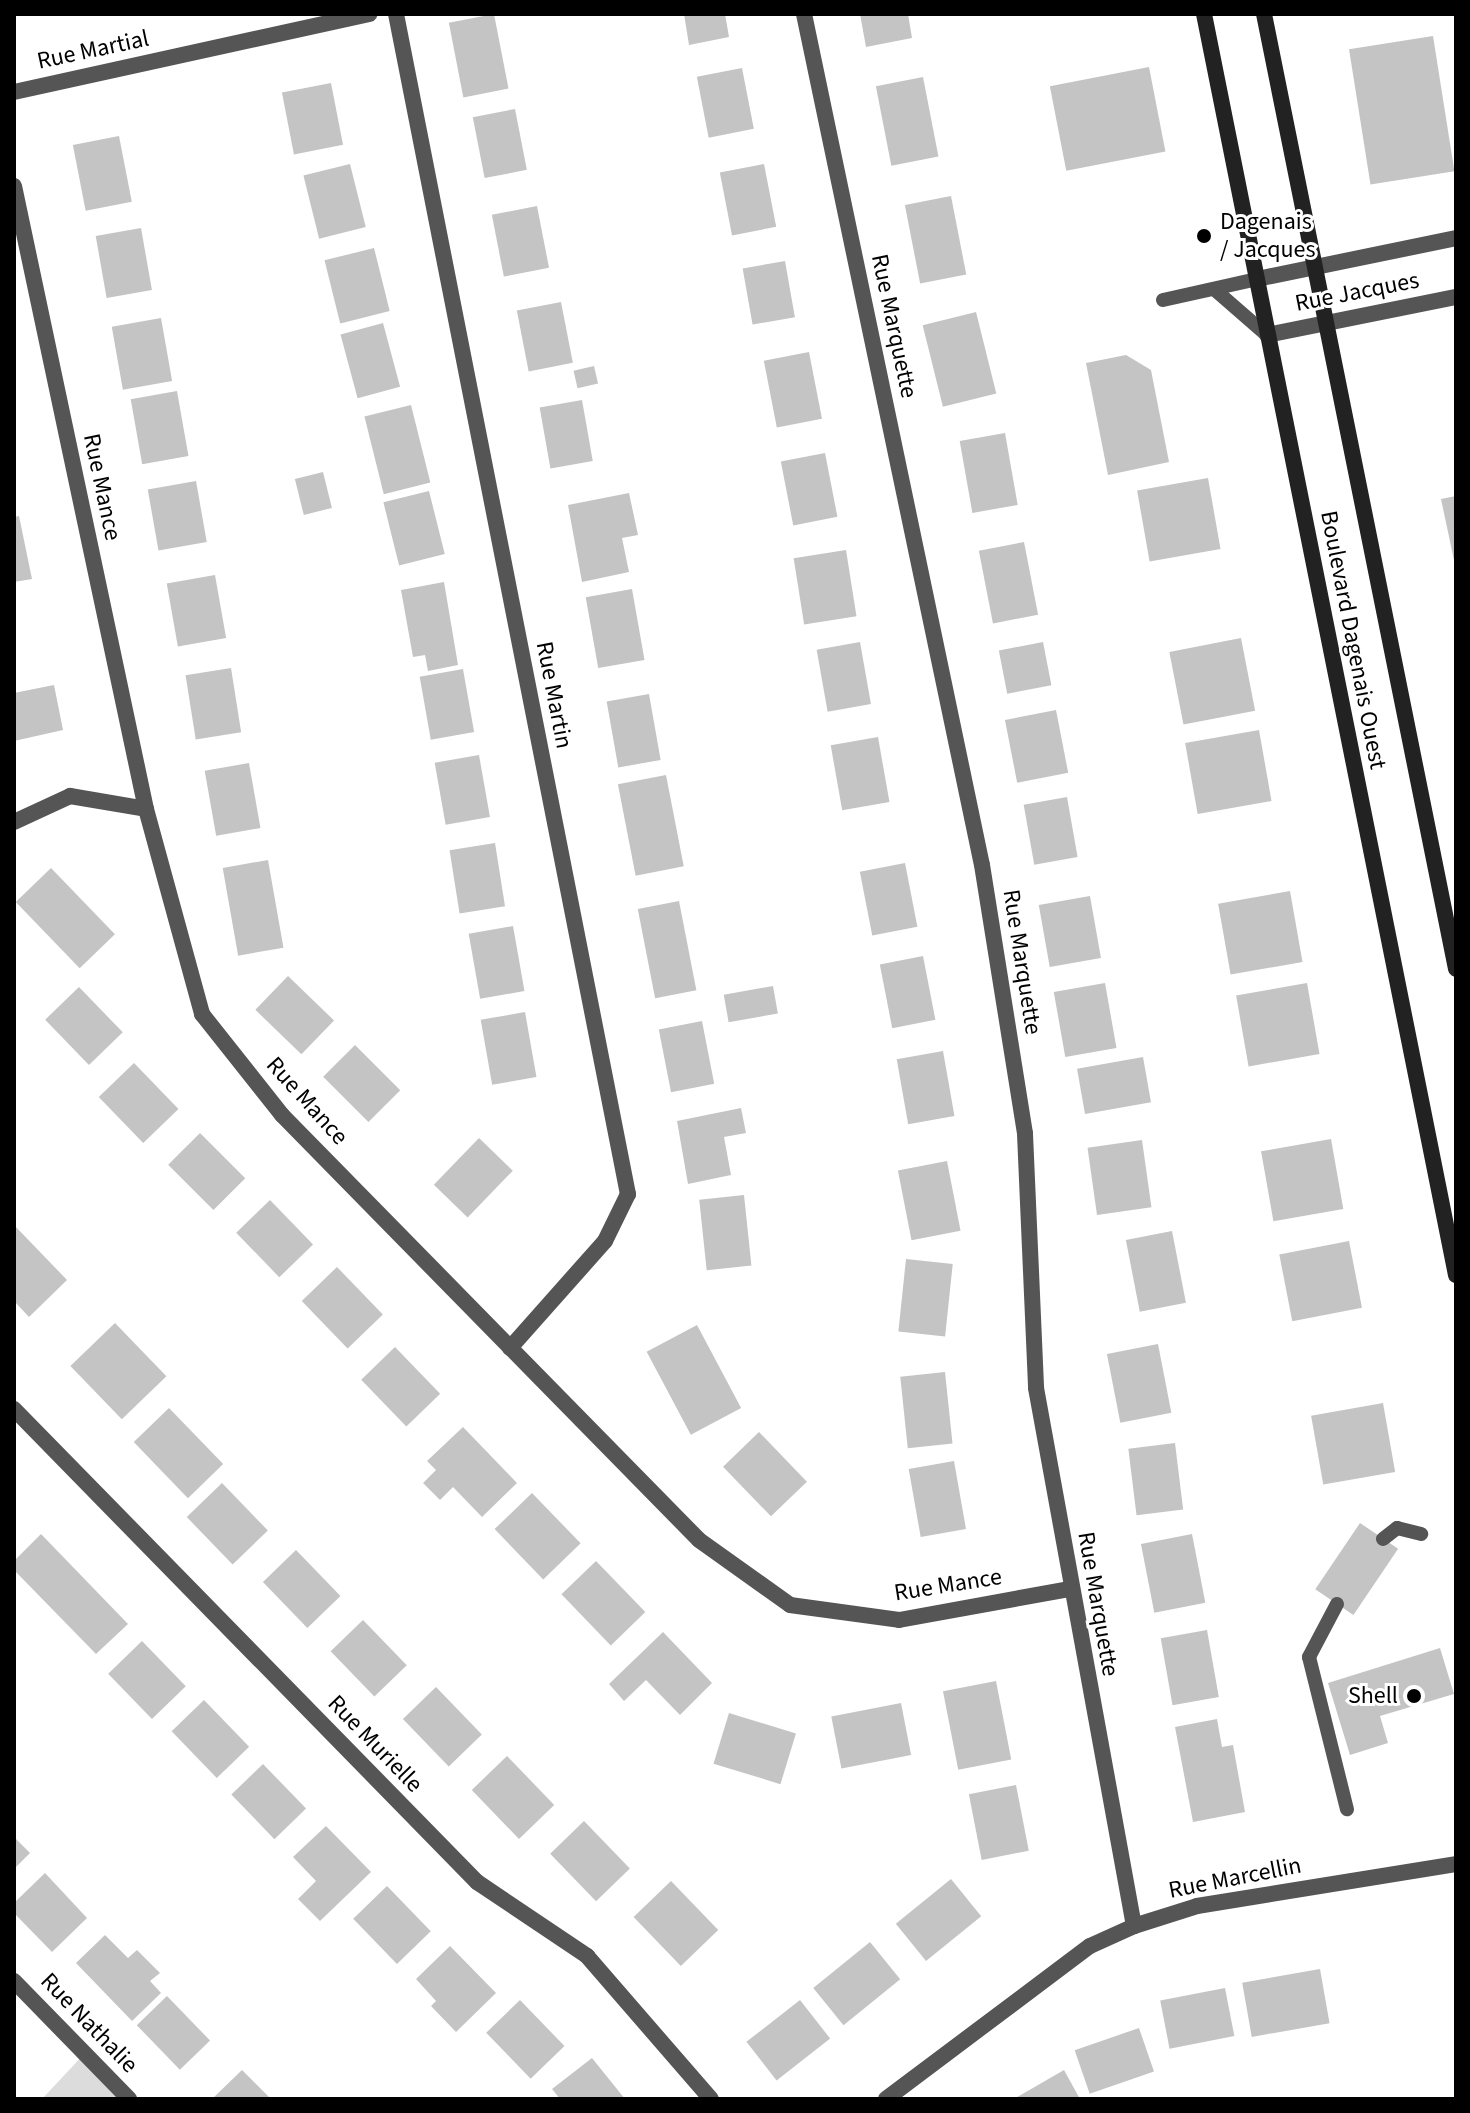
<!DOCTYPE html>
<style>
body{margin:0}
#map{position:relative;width:1470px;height:2113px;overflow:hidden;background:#fff;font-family:"Source Sans 3",sans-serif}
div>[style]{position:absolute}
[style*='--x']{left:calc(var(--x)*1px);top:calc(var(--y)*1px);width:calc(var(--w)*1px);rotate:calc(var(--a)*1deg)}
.green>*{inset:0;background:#dcdcdc}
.building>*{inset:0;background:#c4c4c4;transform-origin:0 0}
.lane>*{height:14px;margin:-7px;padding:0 7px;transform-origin:7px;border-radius:7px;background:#555}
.street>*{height:16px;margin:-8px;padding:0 8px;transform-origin:8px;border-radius:8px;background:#555}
.secondary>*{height:16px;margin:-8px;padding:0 8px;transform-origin:8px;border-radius:8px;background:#222}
.dots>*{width:22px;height:22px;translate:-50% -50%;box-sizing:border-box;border:4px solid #fff;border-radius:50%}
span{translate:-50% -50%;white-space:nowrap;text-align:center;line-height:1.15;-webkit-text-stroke:6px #fff;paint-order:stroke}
.street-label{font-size:24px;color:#000}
.poi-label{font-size:24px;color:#000}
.left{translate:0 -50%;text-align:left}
.right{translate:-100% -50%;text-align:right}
.frame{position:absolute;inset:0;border:16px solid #000;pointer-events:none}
</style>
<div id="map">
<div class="green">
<div style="clip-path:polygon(85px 2053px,129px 2099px,42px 2099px)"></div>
</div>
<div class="building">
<div style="left:494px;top:14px;width:76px;height:46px;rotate:79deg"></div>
<div style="clip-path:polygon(684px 14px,725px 14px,729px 37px,689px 45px)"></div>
<div style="clip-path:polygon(860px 14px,908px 14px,912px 38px,866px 47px)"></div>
<div style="left:1433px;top:36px;width:137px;height:85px;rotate:81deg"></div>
<div style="left:1149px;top:67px;width:86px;height:101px;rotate:79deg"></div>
<div style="left:742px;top:68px;width:62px;height:46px;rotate:79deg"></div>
<div style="left:923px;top:77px;width:81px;height:48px;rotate:79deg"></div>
<div style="left:331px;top:83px;width:63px;height:50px;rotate:79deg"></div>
<div style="left:515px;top:109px;width:62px;height:43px;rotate:79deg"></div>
<div style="left:119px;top:136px;width:67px;height:47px;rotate:79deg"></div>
<div style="left:350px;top:164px;width:65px;height:48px;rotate:76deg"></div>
<div style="left:764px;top:164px;width:64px;height:45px;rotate:79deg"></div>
<div style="left:951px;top:196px;width:80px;height:47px;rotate:79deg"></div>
<div style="left:537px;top:206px;width:63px;height:46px;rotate:79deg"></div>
<div style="left:141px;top:228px;width:63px;height:46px;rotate:80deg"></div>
<div style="left:374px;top:248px;width:65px;height:51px;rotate:76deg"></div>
<div style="left:785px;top:261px;width:57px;height:43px;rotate:80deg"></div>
<div style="left:561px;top:302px;width:62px;height:45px;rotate:79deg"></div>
<div style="left:976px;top:312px;width:84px;height:55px;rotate:76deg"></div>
<div style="left:161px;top:318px;width:64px;height:50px;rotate:80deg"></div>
<div style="left:383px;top:323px;width:66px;height:44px;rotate:75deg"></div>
<div style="left:809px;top:352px;width:68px;height:46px;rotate:79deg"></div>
<div style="clip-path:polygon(1126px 355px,1151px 370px,1169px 462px,1108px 475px,1086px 363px)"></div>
<div style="left:594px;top:366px;width:18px;height:21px;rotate:77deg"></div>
<div style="left:177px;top:391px;width:66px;height:47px;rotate:80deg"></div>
<div style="left:582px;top:400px;width:62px;height:43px;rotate:80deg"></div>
<div style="left:411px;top:405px;width:80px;height:48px;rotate:76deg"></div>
<div style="left:1005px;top:433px;width:73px;height:46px;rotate:80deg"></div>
<div style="left:825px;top:453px;width:65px;height:45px;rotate:79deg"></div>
<div style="left:323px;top:472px;width:37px;height:29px;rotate:76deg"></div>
<div style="left:1208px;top:478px;width:72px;height:72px;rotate:80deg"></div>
<div style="left:196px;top:481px;width:62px;height:49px;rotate:80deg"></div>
<div style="left:429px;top:491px;width:65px;height:47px;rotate:76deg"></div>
<div style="clip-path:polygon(629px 493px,638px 535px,622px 538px,629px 572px,582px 582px,568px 505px)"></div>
<div style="clip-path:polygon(1456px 496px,1456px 565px,1455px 565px,1441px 499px)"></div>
<div style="clip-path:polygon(19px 516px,32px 579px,14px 582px,14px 517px)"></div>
<div style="left:1024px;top:542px;width:74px;height:46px;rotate:79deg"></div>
<div style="left:846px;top:550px;width:67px;height:53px;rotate:81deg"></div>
<div style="left:215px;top:575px;width:64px;height:49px;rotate:80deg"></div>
<div style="clip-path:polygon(444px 582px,458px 665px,428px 671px,425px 655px,413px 657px,401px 590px)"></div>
<div style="left:632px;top:589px;width:72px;height:47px;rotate:80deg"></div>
<div style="left:1241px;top:638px;width:74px;height:73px;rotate:79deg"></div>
<div style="left:860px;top:642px;width:63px;height:44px;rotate:80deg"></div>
<div style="left:1043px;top:642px;width:44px;height:45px;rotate:79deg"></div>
<div style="left:231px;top:668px;width:65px;height:46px;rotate:81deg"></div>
<div style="left:463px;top:669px;width:64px;height:44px;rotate:80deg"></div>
<div style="clip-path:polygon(54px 685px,63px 730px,14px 741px,14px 693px)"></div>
<div style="left:649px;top:694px;width:67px;height:43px;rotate:80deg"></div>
<div style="left:1056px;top:710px;width:64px;height:52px;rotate:79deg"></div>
<div style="left:1259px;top:730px;width:72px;height:75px;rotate:80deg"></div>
<div style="left:878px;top:737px;width:66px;height:48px;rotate:80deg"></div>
<div style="left:479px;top:755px;width:63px;height:45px;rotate:80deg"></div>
<div style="left:249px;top:763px;width:66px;height:45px;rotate:80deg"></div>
<div style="left:666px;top:775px;width:93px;height:49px;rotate:79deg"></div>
<div style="left:1067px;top:797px;width:61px;height:44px;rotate:80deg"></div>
<div style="left:495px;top:843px;width:64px;height:46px;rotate:81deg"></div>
<div style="left:268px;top:860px;width:89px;height:46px;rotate:80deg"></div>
<div style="left:905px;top:863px;width:65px;height:46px;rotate:79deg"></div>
<div style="left:51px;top:868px;width:92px;height:49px;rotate:46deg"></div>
<div style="left:1290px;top:891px;width:72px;height:73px;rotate:80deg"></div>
<div style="left:1090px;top:896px;width:63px;height:52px;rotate:80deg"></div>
<div style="left:679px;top:901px;width:91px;height:42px;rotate:79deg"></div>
<div style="left:513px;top:926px;width:66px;height:45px;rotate:80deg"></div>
<div style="left:923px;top:956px;width:65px;height:44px;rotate:79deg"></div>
<div style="left:288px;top:976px;width:64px;height:47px;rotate:44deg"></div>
<div style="left:1105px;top:983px;width:66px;height:52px;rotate:80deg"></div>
<div style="left:1307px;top:983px;width:72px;height:72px;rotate:80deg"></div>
<div style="left:773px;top:986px;width:28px;height:50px;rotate:80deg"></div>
<div style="left:79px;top:987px;width:63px;height:47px;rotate:46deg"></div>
<div style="left:525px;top:1012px;width:66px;height:45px;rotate:80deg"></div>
<div style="left:702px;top:1021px;width:64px;height:44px;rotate:79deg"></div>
<div style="left:355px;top:1045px;width:64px;height:45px;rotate:45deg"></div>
<div style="left:943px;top:1051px;width:66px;height:47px;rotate:80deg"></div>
<div style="left:1143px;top:1057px;width:46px;height:67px;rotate:80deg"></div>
<div style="left:134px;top:1063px;width:64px;height:49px;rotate:46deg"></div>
<div style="clip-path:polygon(741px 1108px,746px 1133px,724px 1137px,731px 1175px,688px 1184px,677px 1121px)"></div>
<div style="left:200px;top:1133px;width:64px;height:45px;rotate:45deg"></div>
<div style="left:479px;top:1138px;width:47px;height:65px;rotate:44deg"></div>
<div style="left:1331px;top:1139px;width:71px;height:71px;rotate:80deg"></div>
<div style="left:1142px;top:1140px;width:68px;height:55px;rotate:82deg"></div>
<div style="left:947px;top:1161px;width:71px;height:50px;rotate:79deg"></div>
<div style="left:744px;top:1195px;width:71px;height:45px;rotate:84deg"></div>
<div style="left:270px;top:1200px;width:62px;height:47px;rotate:46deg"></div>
<div style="clip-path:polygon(14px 1225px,67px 1280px,29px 1317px,14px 1301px)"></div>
<div style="left:1172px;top:1231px;width:73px;height:47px;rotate:79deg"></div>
<div style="left:1349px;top:1241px;width:68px;height:71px;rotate:79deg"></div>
<div style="left:906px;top:1259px;width:47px;height:73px;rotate:6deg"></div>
<div style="left:337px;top:1267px;width:66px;height:49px;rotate:46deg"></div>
<div style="left:115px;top:1323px;width:74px;height:62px;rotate:46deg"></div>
<div style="left:697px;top:1325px;width:94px;height:57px;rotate:62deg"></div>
<div style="left:1158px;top:1344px;width:70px;height:52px;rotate:79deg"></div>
<div style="left:395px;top:1347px;width:65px;height:47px;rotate:46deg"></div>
<div style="left:945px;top:1372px;width:72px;height:45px;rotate:84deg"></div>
<div style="left:1383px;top:1403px;width:70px;height:73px;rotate:80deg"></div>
<div style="left:169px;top:1408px;width:78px;height:49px;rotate:46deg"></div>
<div style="clip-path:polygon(463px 1427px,517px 1483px,482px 1517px,453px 1487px,440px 1500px,423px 1483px,436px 1470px,427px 1461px)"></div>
<div style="left:759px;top:1432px;width:69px;height:50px;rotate:46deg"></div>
<div style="left:1175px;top:1443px;width:67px;height:47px;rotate:83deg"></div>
<div style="left:954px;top:1461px;width:69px;height:46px;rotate:80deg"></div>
<div style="left:222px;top:1483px;width:66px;height:49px;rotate:46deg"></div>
<div style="left:532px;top:1493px;width:70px;height:52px;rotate:46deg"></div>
<div style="left:1360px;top:1523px;width:46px;height:80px;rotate:34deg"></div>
<div style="clip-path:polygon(41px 1534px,128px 1624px,96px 1654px,14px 1570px,14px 1561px)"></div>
<div style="left:1192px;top:1534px;width:70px;height:52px;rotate:79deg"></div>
<div style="left:296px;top:1550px;width:64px;height:46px;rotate:46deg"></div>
<div style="left:596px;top:1561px;width:71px;height:48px;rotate:46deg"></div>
<div style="left:363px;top:1620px;width:63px;height:45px;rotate:46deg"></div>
<div style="left:1207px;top:1630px;width:68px;height:47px;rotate:80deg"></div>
<div style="clip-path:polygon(663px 1632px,712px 1683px,680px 1715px,646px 1680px,624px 1701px,609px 1684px)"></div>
<div style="left:142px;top:1641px;width:63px;height:47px;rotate:46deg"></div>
<div style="clip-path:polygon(1440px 1648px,1454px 1694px,1380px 1716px,1388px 1743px,1350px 1755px,1328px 1683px)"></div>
<div style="left:996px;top:1681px;width:80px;height:54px;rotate:79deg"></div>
<div style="left:436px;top:1687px;width:66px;height:46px;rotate:46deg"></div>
<div style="left:204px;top:1700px;width:65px;height:45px;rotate:46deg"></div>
<div style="left:901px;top:1703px;width:53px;height:71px;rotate:79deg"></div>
<div style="left:729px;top:1713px;width:70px;height:53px;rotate:17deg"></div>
<div style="clip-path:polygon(1217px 1719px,1222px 1747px,1233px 1745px,1245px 1812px,1193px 1822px,1175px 1727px)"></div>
<div style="left:507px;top:1756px;width:68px;height:49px;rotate:46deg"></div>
<div style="left:263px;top:1764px;width:62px;height:44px;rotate:46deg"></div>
<div style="left:1016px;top:1785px;width:67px;height:48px;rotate:79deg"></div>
<div style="left:584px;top:1821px;width:66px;height:47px;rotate:46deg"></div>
<div style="clip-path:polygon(326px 1826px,371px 1872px,320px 1921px,298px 1899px,316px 1881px,293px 1857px)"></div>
<div style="clip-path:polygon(14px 1837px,30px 1853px,14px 1869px)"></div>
<div style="clip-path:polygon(45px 1873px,87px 1918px,52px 1952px,14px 1913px,14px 1903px)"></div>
<div style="left:951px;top:1879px;width:48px;height:71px;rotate:51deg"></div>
<div style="left:671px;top:1881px;width:68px;height:52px;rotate:46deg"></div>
<div style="left:387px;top:1886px;width:63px;height:47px;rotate:46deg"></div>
<div style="clip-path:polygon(105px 1935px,128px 1958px,137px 1950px,160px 1973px,150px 1981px,161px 1993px,132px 2021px,76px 1963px)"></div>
<div style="left:870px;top:1942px;width:48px;height:73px;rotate:51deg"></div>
<div style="clip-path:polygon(450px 1946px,496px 1993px,456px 2032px,431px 2006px,436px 2001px,416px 1979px)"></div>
<div style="left:1320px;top:1969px;width:55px;height:79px;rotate:80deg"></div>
<div style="left:1225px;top:1988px;width:49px;height:66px;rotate:79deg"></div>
<div style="left:167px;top:1996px;width:62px;height:42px;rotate:46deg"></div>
<div style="left:520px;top:2000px;width:64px;height:47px;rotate:46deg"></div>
<div style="left:800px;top:2000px;width:49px;height:68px;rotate:52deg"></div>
<div style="left:1139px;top:2028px;width:46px;height:68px;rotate:71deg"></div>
<div style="clip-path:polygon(592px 2058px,625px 2099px,560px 2099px,552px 2089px)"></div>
<div style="clip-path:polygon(242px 2070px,271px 2099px,212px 2099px)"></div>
<div style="clip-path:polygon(1064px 2070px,1080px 2099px,1014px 2099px)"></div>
</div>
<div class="lane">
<div style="--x:1214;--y:289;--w:70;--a:41"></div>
<div style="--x:1163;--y:300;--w:96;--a:-12.6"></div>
<div style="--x:1383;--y:1539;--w:18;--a:-38"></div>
<div style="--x:1397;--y:1528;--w:25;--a:14"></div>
<div style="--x:1337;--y:1604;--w:60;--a:117.8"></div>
<div style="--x:1309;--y:1657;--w:157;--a:76"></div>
</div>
<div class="street">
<div style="--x:396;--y:14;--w:1203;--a:78.88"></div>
<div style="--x:628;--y:1194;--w:52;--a:116.1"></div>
<div style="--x:605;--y:1241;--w:143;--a:131.6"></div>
<div style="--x:804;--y:14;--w:869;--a:78.19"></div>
<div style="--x:982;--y:865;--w:272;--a:80.9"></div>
<div style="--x:1025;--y:1134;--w:254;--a:87.5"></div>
<div style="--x:1036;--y:1388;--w:547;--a:79.68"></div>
<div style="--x:14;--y:92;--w:364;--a:-12.4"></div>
<div style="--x:14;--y:186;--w:637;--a:78.04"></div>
<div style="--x:146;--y:809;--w:213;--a:74.7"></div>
<div style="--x:202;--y:1014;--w:129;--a:51.6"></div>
<div style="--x:282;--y:1115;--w:595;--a:45.54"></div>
<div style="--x:699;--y:1540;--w:112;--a:35.5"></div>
<div style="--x:790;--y:1605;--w:110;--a:7.8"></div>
<div style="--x:899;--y:1620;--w:174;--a:-10.3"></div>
<div style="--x:1257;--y:279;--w:203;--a:-11.6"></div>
<div style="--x:1267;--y:335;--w:193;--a:-11.4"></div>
<div style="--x:14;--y:822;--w:62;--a:-24.9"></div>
<div style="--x:70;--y:796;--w:77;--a:9.7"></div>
<div style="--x:14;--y:1409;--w:662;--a:45.61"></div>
<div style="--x:477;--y:1882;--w:133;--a:33.9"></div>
<div style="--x:587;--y:1956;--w:189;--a:49.1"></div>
<div style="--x:14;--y:1981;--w:165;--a:45.7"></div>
<div style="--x:886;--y:2099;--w:255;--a:-36.9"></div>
<div style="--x:1090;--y:1946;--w:48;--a:-24.4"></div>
<div style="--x:1134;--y:1926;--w:66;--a:-17.6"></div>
<div style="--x:1197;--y:1906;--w:262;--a:-9.2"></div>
</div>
<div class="secondary">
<div style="--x:1204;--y:14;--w:1286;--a:78.7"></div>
<div style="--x:1264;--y:14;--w:974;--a:78.63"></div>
</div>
<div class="dots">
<div style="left:1204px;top:236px;background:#000"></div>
<div style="left:1414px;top:1696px;background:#000"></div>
</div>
<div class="street-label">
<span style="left:93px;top:50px;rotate:-12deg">Rue Martial</span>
<span style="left:1357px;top:292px;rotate:-11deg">Rue Jacques</span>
<span style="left:894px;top:326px;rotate:78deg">Rue Marquette</span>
<span style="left:102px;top:487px;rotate:78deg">Rue Mance</span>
<span style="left:1353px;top:640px;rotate:79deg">Boulevard Dagenais Ouest</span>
<span style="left:554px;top:695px;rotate:79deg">Rue Martin</span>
<span style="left:1022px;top:962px;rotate:81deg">Rue Marquette</span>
<span style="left:307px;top:1101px;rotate:48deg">Rue Mance</span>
<span style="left:948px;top:1585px;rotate:-9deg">Rue Mance</span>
<span style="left:1098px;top:1604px;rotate:80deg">Rue Marquette</span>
<span style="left:375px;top:1744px;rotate:46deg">Rue Murielle</span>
<span style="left:1235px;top:1878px;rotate:-11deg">Rue Marcellin</span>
<span style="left:89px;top:2023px;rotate:46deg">Rue Nathalie</span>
</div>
<div class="poi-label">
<span class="left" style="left:1220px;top:236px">Dagenais<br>/ Jacques</span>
<span class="right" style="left:1398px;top:1696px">Shell</span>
</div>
<div class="frame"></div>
</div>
